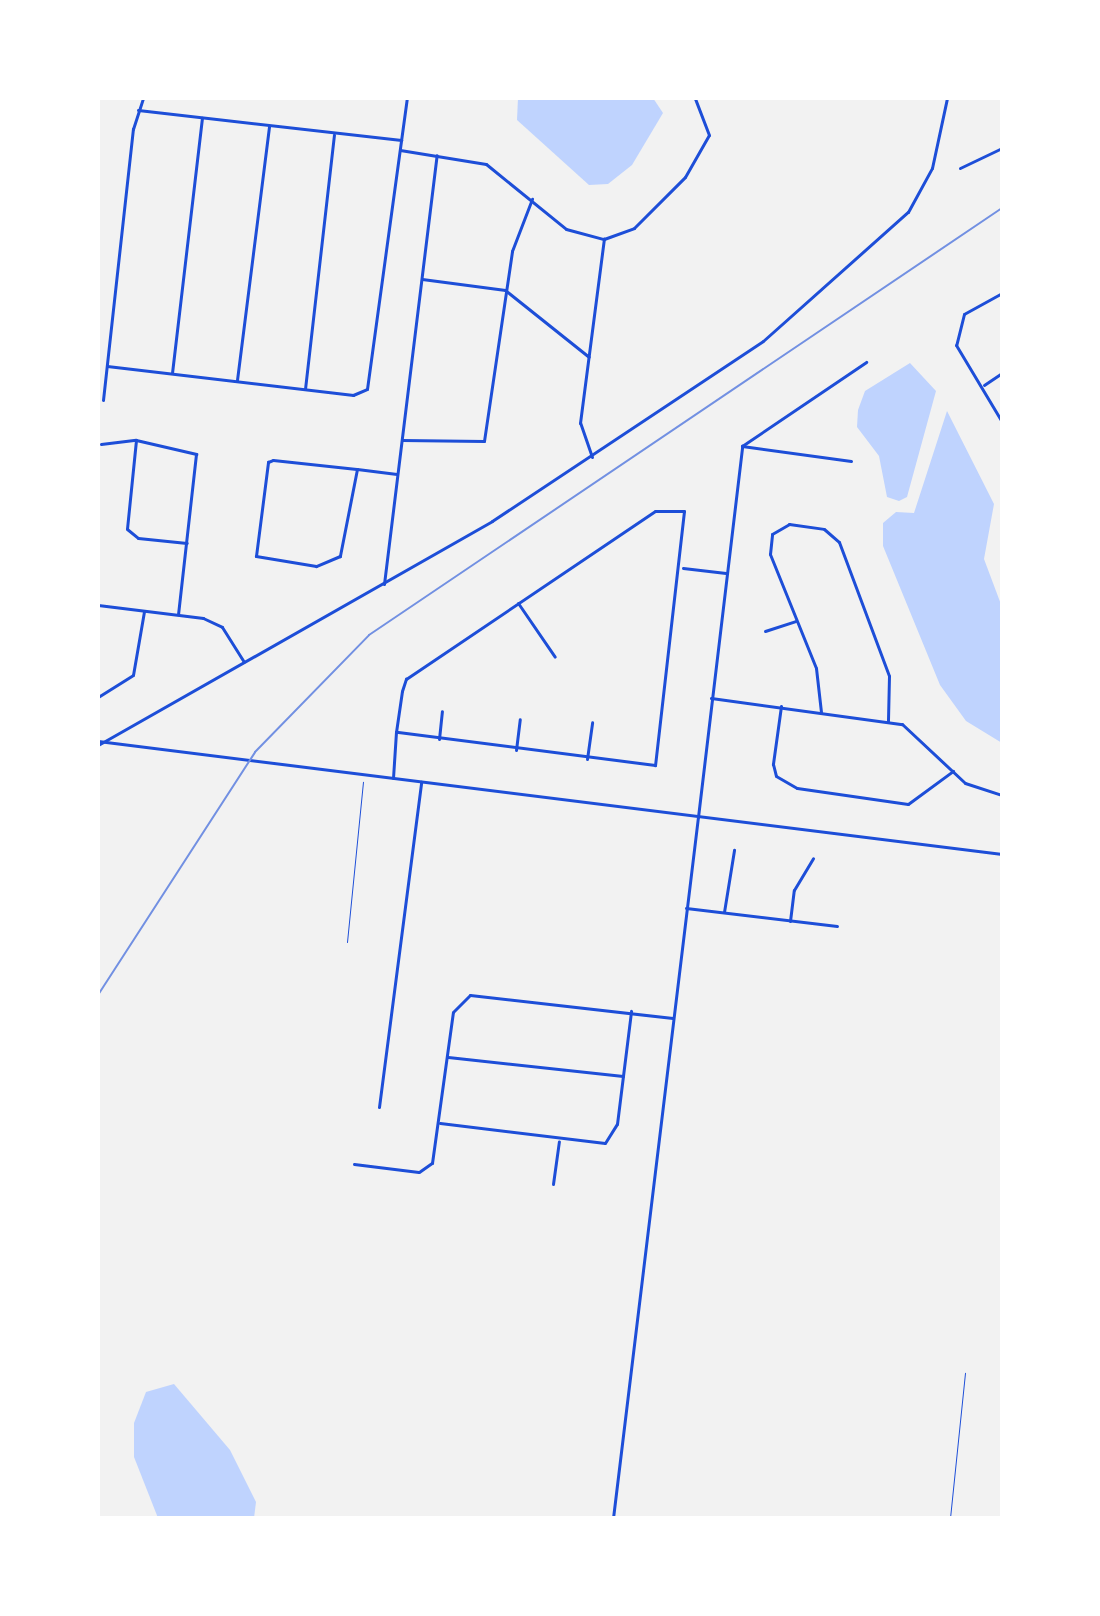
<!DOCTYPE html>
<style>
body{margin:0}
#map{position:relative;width:1100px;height:1616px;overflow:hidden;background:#f2f2f2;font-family:"Fira Sans",sans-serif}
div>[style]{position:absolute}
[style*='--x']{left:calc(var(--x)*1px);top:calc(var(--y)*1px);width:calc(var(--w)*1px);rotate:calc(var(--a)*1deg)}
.water>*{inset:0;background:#bfd3fe}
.path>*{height:1px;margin:-0.5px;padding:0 0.5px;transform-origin:0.5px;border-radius:0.5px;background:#1d4ed8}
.minor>*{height:3px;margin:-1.5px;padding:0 1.5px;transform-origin:1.5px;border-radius:1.5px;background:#1d4ed8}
.tertiary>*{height:3px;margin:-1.5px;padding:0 1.5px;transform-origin:1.5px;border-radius:1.5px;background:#1d4ed8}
.rail>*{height:2px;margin:-1px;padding:0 1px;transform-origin:1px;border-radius:1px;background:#7290e2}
span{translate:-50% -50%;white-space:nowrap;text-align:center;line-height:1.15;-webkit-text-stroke:7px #fff;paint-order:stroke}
.frame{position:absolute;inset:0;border:100px solid #fff;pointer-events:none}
</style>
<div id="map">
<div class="water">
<div style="clip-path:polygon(518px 98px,653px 98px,663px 113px,632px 165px,608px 184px,589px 185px,517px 120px)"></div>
<div style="clip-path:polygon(910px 363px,936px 391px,907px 497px,899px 501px,887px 497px,879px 456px,857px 427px,858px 410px,865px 391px)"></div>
<div style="clip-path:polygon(947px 411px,994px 504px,984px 559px,1002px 607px,1002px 743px,966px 721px,940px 685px,883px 546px,883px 523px,896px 512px,914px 513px)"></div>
<div style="clip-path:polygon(174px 1384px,230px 1450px,256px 1502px,254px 1518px,158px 1518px,134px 1457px,134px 1423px,146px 1392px)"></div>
</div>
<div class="path">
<div style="--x:347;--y:942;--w:161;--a:-84.3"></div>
<div style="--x:950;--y:1518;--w:146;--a:-84.1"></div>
</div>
<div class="minor">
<div style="--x:1001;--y:98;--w:26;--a:88"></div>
<div style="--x:138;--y:110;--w:265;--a:6.5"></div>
<div style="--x:400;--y:150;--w:87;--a:9.2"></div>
<div style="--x:486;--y:164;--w:103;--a:39.1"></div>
<div style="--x:566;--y:229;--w:39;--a:15"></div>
<div style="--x:604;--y:239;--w:32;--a:-20"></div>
<div style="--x:634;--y:228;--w:72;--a:-45"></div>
<div style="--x:685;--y:177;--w:48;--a:-60.3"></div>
<div style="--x:709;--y:135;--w:40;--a:-111"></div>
<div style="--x:960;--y:168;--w:47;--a:-25.5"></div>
<div style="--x:422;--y:279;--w:84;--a:7.5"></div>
<div style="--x:505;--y:290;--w:107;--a:38.6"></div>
<div style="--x:1002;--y:293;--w:43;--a:151.1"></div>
<div style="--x:964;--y:314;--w:32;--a:104"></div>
<div style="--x:956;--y:345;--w:90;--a:59.1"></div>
<div style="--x:107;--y:366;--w:248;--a:6.7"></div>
<div style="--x:353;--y:395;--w:15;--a:-23"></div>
<div style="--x:367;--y:389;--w:294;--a:-82.2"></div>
<div style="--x:172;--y:373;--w:257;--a:-83.3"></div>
<div style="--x:237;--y:380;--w:256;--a:-82.8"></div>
<div style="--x:984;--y:385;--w:22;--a:-34"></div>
<div style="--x:305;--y:389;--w:256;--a:-83.5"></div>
<div style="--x:103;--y:400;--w:273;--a:-83.7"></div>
<div style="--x:133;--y:129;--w:33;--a:-72"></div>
<div style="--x:136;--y:440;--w:89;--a:95.8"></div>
<div style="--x:127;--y:529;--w:14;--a:39"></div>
<div style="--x:138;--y:538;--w:49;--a:5.8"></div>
<div style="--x:402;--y:440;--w:82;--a:0.7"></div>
<div style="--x:484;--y:441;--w:192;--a:-81.6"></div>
<div style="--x:512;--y:251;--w:56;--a:-69"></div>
<div style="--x:101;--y:444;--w:35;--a:-7"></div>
<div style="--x:136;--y:440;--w:62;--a:13.1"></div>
<div style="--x:196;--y:454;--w:161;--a:96.4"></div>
<div style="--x:742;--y:446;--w:110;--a:7.8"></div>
<div style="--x:592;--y:457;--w:36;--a:-109"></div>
<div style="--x:580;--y:423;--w:186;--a:-82.6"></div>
<div style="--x:357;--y:469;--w:89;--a:101.1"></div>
<div style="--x:340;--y:556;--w:26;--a:157"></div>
<div style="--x:316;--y:566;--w:61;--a:-170.5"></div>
<div style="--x:256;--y:556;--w:95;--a:-82.7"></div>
<div style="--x:268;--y:462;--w:5;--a:-22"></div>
<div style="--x:273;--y:460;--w:84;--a:6.1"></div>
<div style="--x:357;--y:469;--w:40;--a:7.1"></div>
<div style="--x:683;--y:568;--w:43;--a:6.6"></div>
<div style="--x:384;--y:584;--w:432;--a:-83"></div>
<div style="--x:518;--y:603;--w:65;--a:55.6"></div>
<div style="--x:98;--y:605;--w:106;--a:7.1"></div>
<div style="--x:203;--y:618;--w:21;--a:25"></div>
<div style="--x:222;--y:627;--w:41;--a:57.8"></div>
<div style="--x:765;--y:631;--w:32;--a:-18"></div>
<div style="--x:98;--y:697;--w:41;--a:-32.2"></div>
<div style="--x:133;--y:675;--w:65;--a:-80.2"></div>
<div style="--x:711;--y:698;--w:193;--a:7.8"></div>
<div style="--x:902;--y:724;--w:86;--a:43.1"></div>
<div style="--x:965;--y:783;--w:39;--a:18"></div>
<div style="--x:781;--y:706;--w:59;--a:97.9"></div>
<div style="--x:773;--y:764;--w:12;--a:76"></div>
<div style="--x:776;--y:776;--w:24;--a:30"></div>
<div style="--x:797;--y:788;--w:112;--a:8.2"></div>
<div style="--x:908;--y:804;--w:56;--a:-36.3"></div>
<div style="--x:821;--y:712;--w:44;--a:-96.5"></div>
<div style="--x:816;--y:668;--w:123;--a:-112"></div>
<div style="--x:770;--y:554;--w:20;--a:-84"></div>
<div style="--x:772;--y:534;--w:20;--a:-30"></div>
<div style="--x:789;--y:524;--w:35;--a:8"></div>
<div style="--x:824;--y:529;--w:20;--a:41"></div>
<div style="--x:839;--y:542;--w:143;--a:69.5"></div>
<div style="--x:889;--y:676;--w:45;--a:91.3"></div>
<div style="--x:439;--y:739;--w:28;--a:-84"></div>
<div style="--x:516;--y:750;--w:31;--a:-83"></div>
<div style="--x:587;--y:759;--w:37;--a:-82"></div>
<div style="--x:393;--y:778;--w:46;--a:-86.3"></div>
<div style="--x:396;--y:732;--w:41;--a:-81.7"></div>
<div style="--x:402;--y:691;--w:13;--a:-72"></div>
<div style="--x:406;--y:679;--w:300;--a:-34"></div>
<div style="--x:655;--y:511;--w:29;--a:0"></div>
<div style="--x:684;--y:511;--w:256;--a:96.5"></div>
<div style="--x:655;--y:765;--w:261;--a:-172.7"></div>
<div style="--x:698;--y:817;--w:374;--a:-83.2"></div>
<div style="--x:742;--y:446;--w:150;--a:-34.1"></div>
<div style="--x:686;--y:908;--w:152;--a:6.8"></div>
<div style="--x:724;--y:912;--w:63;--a:-80.8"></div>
<div style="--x:790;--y:921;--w:31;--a:-83"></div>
<div style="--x:794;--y:890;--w:37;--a:-59"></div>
<div style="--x:448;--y:1057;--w:176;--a:6.2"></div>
<div style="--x:379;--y:1107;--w:328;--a:-82.6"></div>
<div style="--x:440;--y:1123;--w:166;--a:6.9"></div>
<div style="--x:605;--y:1143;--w:22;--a:-58"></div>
<div style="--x:617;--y:1124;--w:114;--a:-82.9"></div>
<div style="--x:354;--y:1164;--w:65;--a:7"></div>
<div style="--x:419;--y:1172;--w:16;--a:-35"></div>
<div style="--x:432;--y:1163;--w:152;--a:-82.1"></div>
<div style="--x:453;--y:1012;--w:24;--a:-45"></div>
<div style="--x:470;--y:995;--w:204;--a:6.5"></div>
<div style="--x:553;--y:1184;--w:43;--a:-82.1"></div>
</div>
<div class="tertiary">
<div style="--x:98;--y:741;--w:911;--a:7.13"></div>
<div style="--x:98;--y:745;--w:453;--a:-29.6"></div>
<div style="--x:492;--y:521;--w:325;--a:-33.6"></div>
<div style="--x:763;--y:341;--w:194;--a:-41.7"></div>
<div style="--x:908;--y:212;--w:50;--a:-61.4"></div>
<div style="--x:932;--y:168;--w:72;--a:-77.9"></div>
<div style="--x:613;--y:1518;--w:706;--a:-83.09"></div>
</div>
<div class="rail">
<div style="--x:98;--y:995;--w:289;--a:-57.1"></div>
<div style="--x:255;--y:752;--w:163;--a:-45.7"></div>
<div style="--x:369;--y:635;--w:764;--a:-34"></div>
</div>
<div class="frame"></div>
</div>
